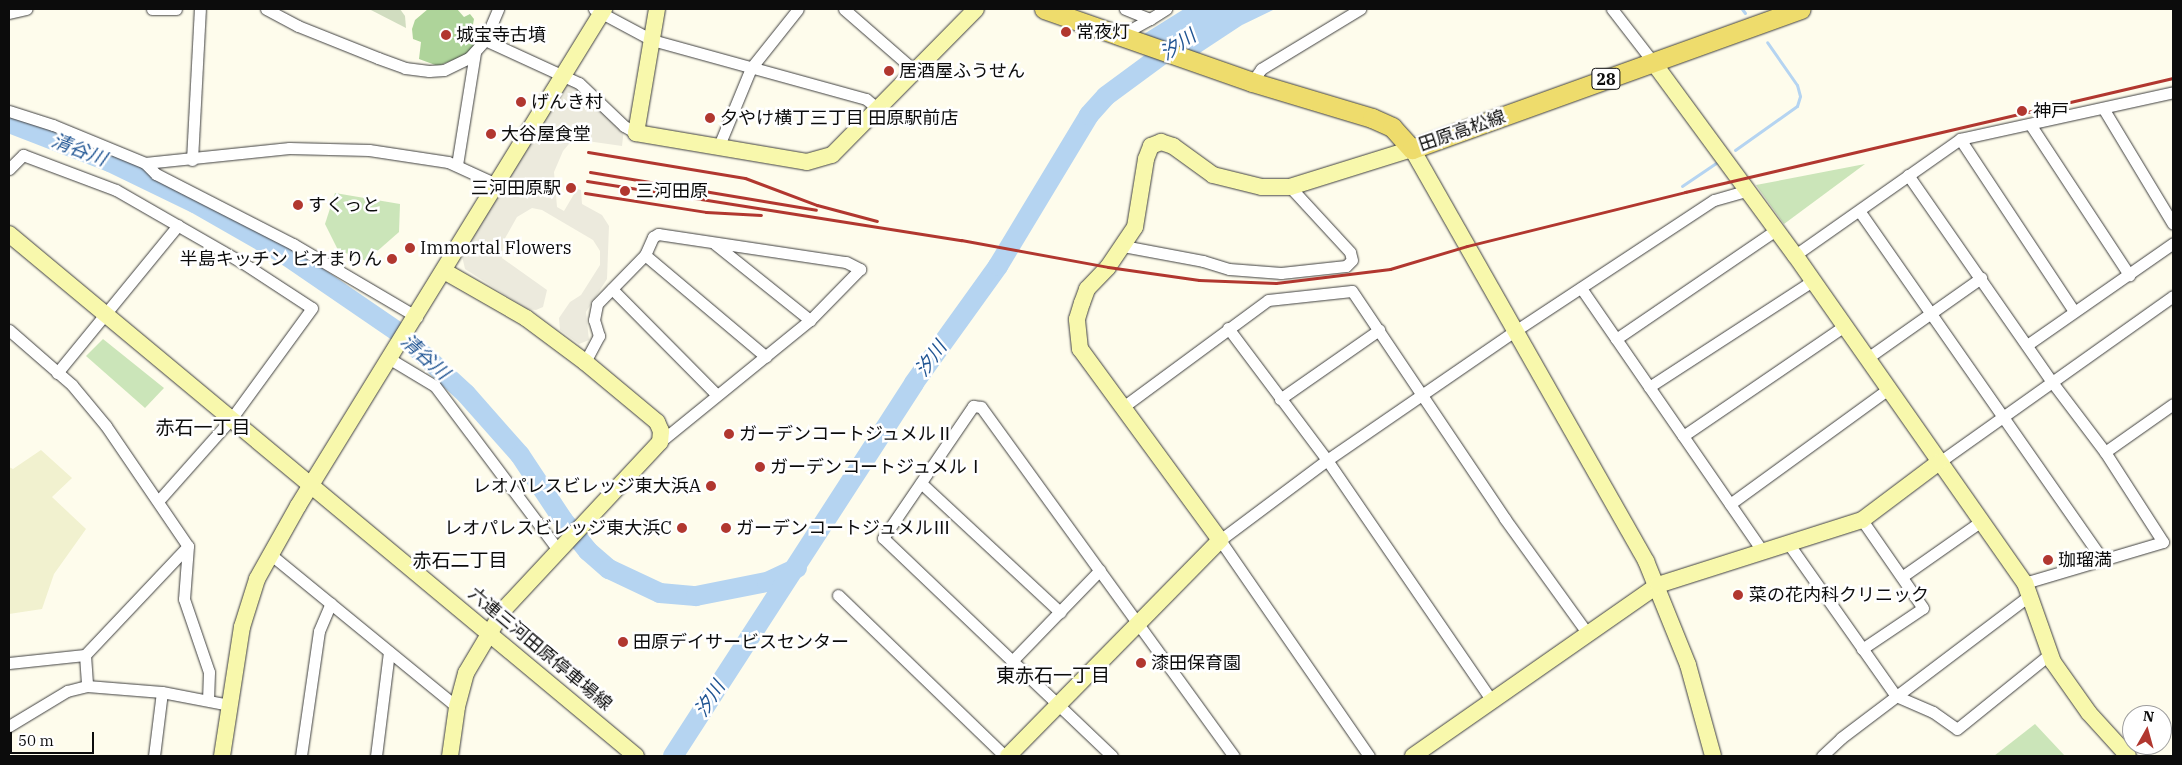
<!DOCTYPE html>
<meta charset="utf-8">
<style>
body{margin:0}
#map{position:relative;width:2182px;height:765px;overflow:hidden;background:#fefcec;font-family:"IBM Plex Serif","Noto Sans JP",serif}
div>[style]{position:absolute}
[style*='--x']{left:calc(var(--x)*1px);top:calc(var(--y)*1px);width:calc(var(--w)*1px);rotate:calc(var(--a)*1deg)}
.farmland>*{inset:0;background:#f1f1cf}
.green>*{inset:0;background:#cbe5b9}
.forest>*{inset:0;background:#aed49a}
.cemetery>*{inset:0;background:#d1ddc0}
.plaza>*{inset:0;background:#eceadd}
.water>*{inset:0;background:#b5d4f1}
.stream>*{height:3px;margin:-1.5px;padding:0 1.5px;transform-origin:1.5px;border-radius:1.5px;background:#b5d4f1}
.river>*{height:20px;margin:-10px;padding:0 10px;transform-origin:10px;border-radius:10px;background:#b5d4f1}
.roads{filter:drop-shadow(0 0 1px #3f3f3f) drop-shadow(0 0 1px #3f3f3f)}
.street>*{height:11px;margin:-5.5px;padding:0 5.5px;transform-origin:5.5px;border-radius:5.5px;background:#fff}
.secondary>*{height:16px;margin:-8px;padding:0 8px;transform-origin:8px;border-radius:8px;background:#f8f8ac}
.primary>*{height:19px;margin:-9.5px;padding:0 9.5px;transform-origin:9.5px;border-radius:9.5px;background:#eedc6c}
.rail>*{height:3px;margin:-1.5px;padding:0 1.5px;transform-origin:1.5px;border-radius:1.5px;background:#b1372f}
.dots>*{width:14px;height:14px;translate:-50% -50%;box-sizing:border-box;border:2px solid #fff;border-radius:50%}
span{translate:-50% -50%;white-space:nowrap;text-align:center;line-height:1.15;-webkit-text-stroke:5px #fff;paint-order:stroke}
.shield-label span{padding:1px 4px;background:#fff;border:1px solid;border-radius:4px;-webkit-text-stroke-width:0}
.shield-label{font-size:16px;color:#0c0c0c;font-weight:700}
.poi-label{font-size:18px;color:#0c0c0c}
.left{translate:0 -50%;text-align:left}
.right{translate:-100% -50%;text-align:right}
.street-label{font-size:18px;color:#0c0c0c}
.water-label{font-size:19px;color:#205593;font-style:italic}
.neighbourhood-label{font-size:19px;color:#0c0c0c}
.frame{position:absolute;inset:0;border:10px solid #0c0c0c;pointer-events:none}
.north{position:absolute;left:2122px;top:705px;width:50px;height:50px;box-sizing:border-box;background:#fff;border:1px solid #9e9e9e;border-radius:50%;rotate:7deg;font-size:14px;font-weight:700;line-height:20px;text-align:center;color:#0c0c0c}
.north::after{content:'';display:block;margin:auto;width:18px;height:22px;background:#b1372f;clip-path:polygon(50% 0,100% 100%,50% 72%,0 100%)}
.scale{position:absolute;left:10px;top:732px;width:84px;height:22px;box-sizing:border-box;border:2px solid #0c0c0c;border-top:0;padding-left:6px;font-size:15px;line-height:18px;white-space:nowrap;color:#0c0c0c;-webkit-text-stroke:4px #fff;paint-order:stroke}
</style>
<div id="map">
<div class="farmland">
<div style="clip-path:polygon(41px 450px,72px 478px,52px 497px,86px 529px,54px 574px,42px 609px,9px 614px,9px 467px,13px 469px)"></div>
</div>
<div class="green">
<div style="clip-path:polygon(1865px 164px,1784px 224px,1756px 185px)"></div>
<div style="clip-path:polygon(335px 193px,400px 204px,399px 232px,366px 261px,338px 250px,325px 224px)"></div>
<div style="clip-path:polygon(103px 339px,164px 388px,145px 408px,86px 356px)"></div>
<div style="clip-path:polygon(2035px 724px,2065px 756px,1994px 756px)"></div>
</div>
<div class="forest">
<div style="clip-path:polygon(428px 9px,457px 9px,464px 17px,470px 14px,474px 19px,472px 30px,479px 38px,470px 53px,438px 66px,419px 59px,421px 42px,413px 39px,412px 29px,415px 20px)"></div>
</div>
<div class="cemetery">
<div style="clip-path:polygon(369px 9px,400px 9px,405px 16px,406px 28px)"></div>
</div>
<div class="plaza">
<div style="clip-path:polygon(563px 84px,576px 85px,624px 128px,622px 146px,573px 139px,563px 151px,554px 172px,557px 207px,564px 211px,577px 189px,581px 190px,582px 204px,602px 215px,609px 226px,607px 279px,586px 312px,589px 340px,579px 344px,560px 330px,559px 318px,570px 302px,581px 295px,600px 265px,600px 251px,593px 240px,542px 210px,532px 208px,517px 217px,504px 240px,502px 258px,547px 290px,543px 307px,536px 310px,527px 309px,465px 269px,462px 256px)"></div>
</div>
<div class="water">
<div style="clip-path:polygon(1184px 9px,1275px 9px,1242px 25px,1198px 54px,1144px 34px)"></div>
</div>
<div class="stream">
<div style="--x:1742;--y:9;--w:5;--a:53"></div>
<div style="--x:1735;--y:150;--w:76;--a:-35.4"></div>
<div style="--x:1797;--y:106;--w:10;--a:-73"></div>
<div style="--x:1800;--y:96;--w:11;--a:-105"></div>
<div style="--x:1797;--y:85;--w:52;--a:-124.9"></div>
<div style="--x:1682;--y:186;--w:41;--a:-34.1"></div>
</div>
<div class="river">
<div style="--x:9;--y:123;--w:108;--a:21.1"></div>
<div style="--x:110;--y:162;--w:94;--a:25.8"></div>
<div style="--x:195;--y:203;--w:106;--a:29.9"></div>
<div style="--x:287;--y:256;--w:138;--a:34.4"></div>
<div style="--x:401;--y:334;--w:88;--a:42.7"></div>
<div style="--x:466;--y:394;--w:81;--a:48.5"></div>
<div style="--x:520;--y:455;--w:78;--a:56.5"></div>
<div style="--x:563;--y:520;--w:40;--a:51"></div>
<div style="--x:588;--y:551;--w:28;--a:41"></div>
<div style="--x:609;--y:569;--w:56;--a:25.2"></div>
<div style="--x:660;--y:593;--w:36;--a:5"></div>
<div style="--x:696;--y:596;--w:72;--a:-11.2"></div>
<div style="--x:767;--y:582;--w:33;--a:-25"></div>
<div style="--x:673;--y:756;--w:444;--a:-57.1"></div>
<div style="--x:914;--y:383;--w:144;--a:-54.3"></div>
<div style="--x:998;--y:266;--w:176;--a:-58.9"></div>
<div style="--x:1089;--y:115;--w:25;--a:-48"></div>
<div style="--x:1106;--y:96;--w:89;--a:-36.4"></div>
</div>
<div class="roads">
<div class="street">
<div style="--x:152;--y:9;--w:24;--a:0"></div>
<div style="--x:266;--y:9;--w:36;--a:28"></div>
<div style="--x:298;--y:26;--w:86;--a:21.8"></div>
<div style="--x:378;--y:58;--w:29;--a:20"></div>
<div style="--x:405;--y:68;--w:24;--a:7"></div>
<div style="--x:429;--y:71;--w:15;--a:-4"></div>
<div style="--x:444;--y:70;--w:28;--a:-26"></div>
<div style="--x:469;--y:58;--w:24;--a:-48"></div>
<div style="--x:485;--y:40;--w:34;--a:-67"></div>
<div style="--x:594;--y:9;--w:66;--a:28.1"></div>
<div style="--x:652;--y:40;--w:222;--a:15.4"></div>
<div style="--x:866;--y:99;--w:16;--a:40"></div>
<div style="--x:844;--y:9;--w:93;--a:41.1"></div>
<div style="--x:1125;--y:9;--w:27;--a:22"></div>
<div style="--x:1150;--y:19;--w:19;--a:-32"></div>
<div style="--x:1612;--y:9;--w:67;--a:52.3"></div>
<div style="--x:9;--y:13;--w:18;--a:-13"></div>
<div style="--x:1121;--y:35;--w:33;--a:-29"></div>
<div style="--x:485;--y:40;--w:103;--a:24.6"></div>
<div style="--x:579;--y:83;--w:62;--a:43.7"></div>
<div style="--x:624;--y:126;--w:14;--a:30"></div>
<div style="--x:1252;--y:82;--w:16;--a:-55"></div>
<div style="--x:1261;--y:69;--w:116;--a:-31.2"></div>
<div style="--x:2103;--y:108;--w:135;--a:58.9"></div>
<div style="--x:9;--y:111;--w:46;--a:17.7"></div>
<div style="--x:53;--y:125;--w:100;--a:22.4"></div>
<div style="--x:145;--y:163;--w:16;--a:45"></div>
<div style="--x:156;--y:174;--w:154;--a:27.1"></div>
<div style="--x:293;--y:244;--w:144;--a:30.5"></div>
<div style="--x:2030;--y:124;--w:181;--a:56.7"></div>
<div style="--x:1960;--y:139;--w:205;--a:56.5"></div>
<div style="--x:718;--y:148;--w:87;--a:-67.6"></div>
<div style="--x:751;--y:68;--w:75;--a:-51.5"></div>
<div style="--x:192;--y:160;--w:151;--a:-87"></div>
<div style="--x:145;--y:163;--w:145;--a:-5.9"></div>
<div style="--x:289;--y:148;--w:80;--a:1.4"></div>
<div style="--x:369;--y:150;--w:80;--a:8.6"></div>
<div style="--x:448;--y:162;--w:53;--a:24.6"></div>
<div style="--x:457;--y:165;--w:114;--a:-80.9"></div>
<div style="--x:9;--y:169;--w:20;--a:-45"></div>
<div style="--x:23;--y:155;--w:99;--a:20.6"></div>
<div style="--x:116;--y:190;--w:146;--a:29.9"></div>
<div style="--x:243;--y:263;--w:82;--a:33.1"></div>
<div style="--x:312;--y:308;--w:137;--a:126.1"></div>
<div style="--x:231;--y:419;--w:108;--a:131.6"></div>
<div style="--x:1908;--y:175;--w:252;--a:55.2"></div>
<div style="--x:2052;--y:382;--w:88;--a:52.9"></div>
<div style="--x:2105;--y:452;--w:107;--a:57.2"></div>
<div style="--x:2163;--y:542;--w:144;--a:163.5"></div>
<div style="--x:1860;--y:212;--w:424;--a:55.1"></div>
<div style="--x:715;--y:244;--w:122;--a:38.7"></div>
<div style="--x:1123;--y:246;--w:81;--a:10.6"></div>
<div style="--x:1203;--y:261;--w:27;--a:17"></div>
<div style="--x:1229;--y:269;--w:52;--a:4.4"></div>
<div style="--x:1281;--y:273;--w:65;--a:-6.1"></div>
<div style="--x:1346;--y:266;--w:8;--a:-45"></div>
<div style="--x:1352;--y:260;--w:8;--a:-104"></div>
<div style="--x:1350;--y:252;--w:88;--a:-132.7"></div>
<div style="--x:645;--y:255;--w:20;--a:-66"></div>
<div style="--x:653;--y:237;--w:6;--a:-31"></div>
<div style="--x:658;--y:234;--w:190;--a:8.5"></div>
<div style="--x:846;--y:262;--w:16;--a:27"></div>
<div style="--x:860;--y:269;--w:71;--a:134.4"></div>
<div style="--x:810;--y:320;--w:193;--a:140.9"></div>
<div style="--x:1795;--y:255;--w:202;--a:-35.1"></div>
<div style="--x:1960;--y:139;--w:218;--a:-12.4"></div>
<div style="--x:1581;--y:288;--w:318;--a:55.4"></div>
<div style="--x:612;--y:289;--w:148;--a:45.3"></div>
<div style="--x:1228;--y:328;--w:165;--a:53.1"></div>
<div style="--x:1327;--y:460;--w:293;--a:55.6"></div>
<div style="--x:9;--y:330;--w:84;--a:41.1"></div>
<div style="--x:72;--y:385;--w:53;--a:50.3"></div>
<div style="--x:106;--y:426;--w:145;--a:55.7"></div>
<div style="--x:188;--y:546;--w:53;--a:94.3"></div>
<div style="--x:184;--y:599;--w:77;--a:71.1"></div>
<div style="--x:209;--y:672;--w:27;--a:92"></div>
<div style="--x:1616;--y:339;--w:194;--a:-34.3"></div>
<div style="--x:2027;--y:345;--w:178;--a:-34.9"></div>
<div style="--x:390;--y:359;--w:52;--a:31"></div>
<div style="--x:435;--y:386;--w:206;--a:53.1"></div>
<div style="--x:1866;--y:359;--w:141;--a:-35.2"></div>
<div style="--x:585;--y:362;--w:30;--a:-62"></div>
<div style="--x:599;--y:336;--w:17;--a:-107"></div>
<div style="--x:594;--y:320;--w:16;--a:-79"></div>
<div style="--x:597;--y:304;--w:69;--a:-45.6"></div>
<div style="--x:645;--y:255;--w:158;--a:40.1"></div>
<div style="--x:57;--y:373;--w:191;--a:-50.7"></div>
<div style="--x:1649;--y:387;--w:194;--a:-33"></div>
<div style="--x:1280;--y:399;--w:121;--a:-34.9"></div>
<div style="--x:1123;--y:407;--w:180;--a:-36.4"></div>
<div style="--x:1268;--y:300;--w:84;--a:-6.1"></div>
<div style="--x:1352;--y:291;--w:275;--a:56.1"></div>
<div style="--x:1505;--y:519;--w:142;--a:54.2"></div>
<div style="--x:1683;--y:436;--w:195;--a:-34.3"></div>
<div style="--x:2105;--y:452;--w:83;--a:-35.2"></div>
<div style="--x:1938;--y:463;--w:288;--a:-35.4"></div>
<div style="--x:921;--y:483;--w:190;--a:42.9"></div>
<div style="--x:1730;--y:504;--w:194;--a:-36"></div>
<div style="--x:1788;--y:543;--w:187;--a:54.8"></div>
<div style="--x:1896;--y:696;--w:40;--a:23.4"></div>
<div style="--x:1933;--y:712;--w:29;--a:35"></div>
<div style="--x:1957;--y:729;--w:119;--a:-38.9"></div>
<div style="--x:270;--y:554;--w:242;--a:39.3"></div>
<div style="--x:1903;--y:576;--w:94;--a:-35"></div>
<div style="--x:838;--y:595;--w:232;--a:44"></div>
<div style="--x:1862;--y:649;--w:73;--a:-33.9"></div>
<div style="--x:1923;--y:608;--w:107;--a:-124.7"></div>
<div style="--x:85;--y:655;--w:31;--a:86"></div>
<div style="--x:1013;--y:660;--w:125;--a:-46"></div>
<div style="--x:9;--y:663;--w:76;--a:-6"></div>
<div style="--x:85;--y:655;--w:150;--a:-46.6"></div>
<div style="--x:9;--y:726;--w:68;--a:-31.1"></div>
<div style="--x:67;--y:691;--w:21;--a:-14"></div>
<div style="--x:87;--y:686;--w:75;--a:4.6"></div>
<div style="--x:162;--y:692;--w:68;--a:11"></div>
<div style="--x:154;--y:756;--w:64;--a:-82.9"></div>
<div style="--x:301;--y:756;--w:126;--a:-81.8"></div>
<div style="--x:319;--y:631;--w:30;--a:-67"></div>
<div style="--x:376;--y:756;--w:105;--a:-82.9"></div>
<div style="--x:1112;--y:756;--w:316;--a:-136.4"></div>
<div style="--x:883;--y:538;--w:160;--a:-55.7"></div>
<div style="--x:973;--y:406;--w:8;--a:7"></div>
<div style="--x:981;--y:407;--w:431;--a:54.1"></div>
<div style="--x:1369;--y:756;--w:262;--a:-124.6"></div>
<div style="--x:1220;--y:540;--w:134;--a:-36.8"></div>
<div style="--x:1327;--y:460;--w:228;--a:-34.5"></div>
<div style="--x:1515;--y:331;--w:238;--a:-33.4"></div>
<div style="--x:1714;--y:200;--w:35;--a:-16"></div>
<div style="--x:1822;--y:756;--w:26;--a:-43"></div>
<div style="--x:1841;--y:738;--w:236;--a:-37.1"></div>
</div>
<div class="secondary">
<div style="--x:657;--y:9;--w:126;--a:99.6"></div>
<div style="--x:636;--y:133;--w:173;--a:9.6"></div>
<div style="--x:807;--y:162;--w:26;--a:-16"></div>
<div style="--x:832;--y:155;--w:205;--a:-45.4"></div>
<div style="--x:1653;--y:62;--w:240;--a:53.7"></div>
<div style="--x:1795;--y:255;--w:401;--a:55"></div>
<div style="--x:2025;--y:583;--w:84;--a:70.5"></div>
<div style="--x:2053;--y:662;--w:62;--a:54.8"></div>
<div style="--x:2089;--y:713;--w:58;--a:47.8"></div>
<div style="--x:9;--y:234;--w:816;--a:39.78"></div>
<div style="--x:444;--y:271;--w:95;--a:29.8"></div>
<div style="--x:526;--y:318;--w:74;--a:36.7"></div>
<div style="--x:585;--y:362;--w:94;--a:39.8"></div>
<div style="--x:657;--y:422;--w:10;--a:66"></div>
<div style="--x:661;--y:431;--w:11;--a:95"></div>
<div style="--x:660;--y:442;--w:229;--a:133"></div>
<div style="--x:504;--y:609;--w:74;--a:120.7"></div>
<div style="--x:466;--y:673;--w:35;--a:105"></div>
<div style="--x:457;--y:707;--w:49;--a:98.1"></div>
<div style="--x:222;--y:756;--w:131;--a:-81.2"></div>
<div style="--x:242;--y:627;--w:50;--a:-72.6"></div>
<div style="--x:257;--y:579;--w:84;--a:-60.7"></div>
<div style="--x:298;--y:506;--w:584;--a:-58.38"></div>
<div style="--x:1008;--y:756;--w:303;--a:-45.5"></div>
<div style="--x:1220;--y:540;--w:237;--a:-126.2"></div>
<div style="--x:1080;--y:349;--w:30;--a:-96"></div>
<div style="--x:1077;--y:319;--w:17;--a:-73"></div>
<div style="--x:1082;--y:303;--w:15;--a:-70"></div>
<div style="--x:1087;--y:289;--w:30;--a:-46"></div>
<div style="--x:1108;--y:267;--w:48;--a:-56"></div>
<div style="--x:1135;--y:227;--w:69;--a:-80.8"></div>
<div style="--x:1146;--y:159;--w:14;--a:-69"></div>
<div style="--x:1151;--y:146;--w:11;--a:-22"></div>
<div style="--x:1161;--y:142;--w:13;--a:18"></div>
<div style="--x:1173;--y:146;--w:49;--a:35.9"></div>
<div style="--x:1213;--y:175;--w:50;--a:13.8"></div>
<div style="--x:1262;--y:187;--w:28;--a:0"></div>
<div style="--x:1290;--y:187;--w:128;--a:-17.3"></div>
<div style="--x:1412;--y:149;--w:474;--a:60.4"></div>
<div style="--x:1646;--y:561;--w:112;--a:68"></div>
<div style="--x:1688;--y:665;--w:94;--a:74.6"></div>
<div style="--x:1413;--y:756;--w:299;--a:-34.9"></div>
<div style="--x:1658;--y:585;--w:214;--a:-17.7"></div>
<div style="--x:1862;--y:520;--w:95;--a:-36.9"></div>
</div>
<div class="primary">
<div style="--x:1044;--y:9;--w:220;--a:19.3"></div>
<div style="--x:1252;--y:82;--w:125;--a:16.7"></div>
<div style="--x:1372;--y:118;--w:22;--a:24"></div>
<div style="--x:1392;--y:127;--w:30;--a:48"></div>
<div style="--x:1412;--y:149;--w:413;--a:-19.8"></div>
</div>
</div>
<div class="rail">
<div style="--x:588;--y:152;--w:159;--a:9.4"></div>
<div style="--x:745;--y:178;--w:77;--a:20.6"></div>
<div style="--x:817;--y:205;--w:62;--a:14.9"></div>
<div style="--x:590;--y:172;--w:229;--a:9.5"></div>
<div style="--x:587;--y:181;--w:379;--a:9"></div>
<div style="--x:961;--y:240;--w:149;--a:10.4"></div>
<div style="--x:1108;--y:267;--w:92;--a:8.1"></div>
<div style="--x:1199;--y:280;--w:77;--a:2.2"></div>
<div style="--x:1276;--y:283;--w:115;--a:-7"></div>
<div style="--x:1390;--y:269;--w:80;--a:-16.6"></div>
<div style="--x:1467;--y:246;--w:225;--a:-13.9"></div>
<div style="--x:1685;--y:192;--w:501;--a:-13.15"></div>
<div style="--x:585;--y:193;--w:122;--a:8.9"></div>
<div style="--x:706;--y:212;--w:55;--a:3.1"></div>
</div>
<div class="dots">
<div style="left:1066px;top:32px;background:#b1372f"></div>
<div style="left:446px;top:35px;background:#b1372f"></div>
<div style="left:889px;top:71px;background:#b1372f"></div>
<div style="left:521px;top:102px;background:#b1372f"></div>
<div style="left:2022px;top:111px;background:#b1372f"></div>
<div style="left:710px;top:118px;background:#b1372f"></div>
<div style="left:491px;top:134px;background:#b1372f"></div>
<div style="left:571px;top:188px;background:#b1372f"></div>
<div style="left:625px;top:191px;background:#b1372f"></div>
<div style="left:298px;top:205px;background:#b1372f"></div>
<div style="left:410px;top:248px;background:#b1372f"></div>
<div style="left:392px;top:259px;background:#b1372f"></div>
<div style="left:729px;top:434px;background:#b1372f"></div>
<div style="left:760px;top:467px;background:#b1372f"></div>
<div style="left:711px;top:486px;background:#b1372f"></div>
<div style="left:682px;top:528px;background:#b1372f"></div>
<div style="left:726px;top:528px;background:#b1372f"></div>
<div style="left:2048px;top:560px;background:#b1372f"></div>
<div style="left:1738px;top:595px;background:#b1372f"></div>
<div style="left:623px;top:642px;background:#b1372f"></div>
<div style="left:1141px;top:663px;background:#b1372f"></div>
</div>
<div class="shield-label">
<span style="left:1606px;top:79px">28</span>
</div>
<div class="poi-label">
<span class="left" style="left:1076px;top:32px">常夜灯</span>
<span class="left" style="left:456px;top:35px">城宝寺古墳</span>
<span class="left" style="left:899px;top:71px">居酒屋ふうせん</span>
<span class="left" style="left:531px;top:102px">げんき村</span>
<span class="left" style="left:2033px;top:111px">神戸</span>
<span class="left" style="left:720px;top:118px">夕やけ横丁三丁目 田原駅前店</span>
<span class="left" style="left:501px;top:134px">大谷屋食堂</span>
<span class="right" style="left:561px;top:188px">三河田原駅</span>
<span class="left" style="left:636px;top:191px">三河田原</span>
<span class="left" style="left:308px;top:205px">すくっと</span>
<span class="left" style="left:420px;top:248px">Immortal Flowers</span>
<span class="right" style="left:382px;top:259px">半島キッチン ビオまりん</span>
<span class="left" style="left:739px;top:434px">ガーデンコートジュメルⅡ</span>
<span class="left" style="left:770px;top:467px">ガーデンコートジュメルⅠ</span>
<span class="right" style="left:701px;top:486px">レオパレスビレッジ東大浜A</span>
<span class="right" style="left:672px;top:528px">レオパレスビレッジ東大浜C</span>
<span class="left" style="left:736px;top:528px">ガーデンコートジュメルⅢ</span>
<span class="left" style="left:2058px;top:560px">珈瑠満</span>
<span class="left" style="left:1749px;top:595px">菜の花内科クリニック</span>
<span class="left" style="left:633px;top:642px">田原デイサービスセンター</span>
<span class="left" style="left:1151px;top:663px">漆田保育園</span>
</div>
<div class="street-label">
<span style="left:1462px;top:131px;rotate:-19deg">田原高松線</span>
<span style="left:540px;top:649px;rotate:40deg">六連三河田原停車場線</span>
</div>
<div class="water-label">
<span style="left:1178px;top:45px;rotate:-34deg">汐川</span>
<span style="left:79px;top:150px;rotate:21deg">清谷川</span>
<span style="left:425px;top:357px;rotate:42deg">清谷川</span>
<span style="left:931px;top:359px;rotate:-54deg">汐川</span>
<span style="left:710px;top:699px;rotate:-57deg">汐川</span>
</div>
<div class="neighbourhood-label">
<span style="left:203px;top:428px">赤石一丁目</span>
<span style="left:460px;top:561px">赤石二丁目</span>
<span style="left:1053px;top:676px">東赤石一丁目</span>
</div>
<div class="frame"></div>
<div class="north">N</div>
<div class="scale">50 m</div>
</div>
